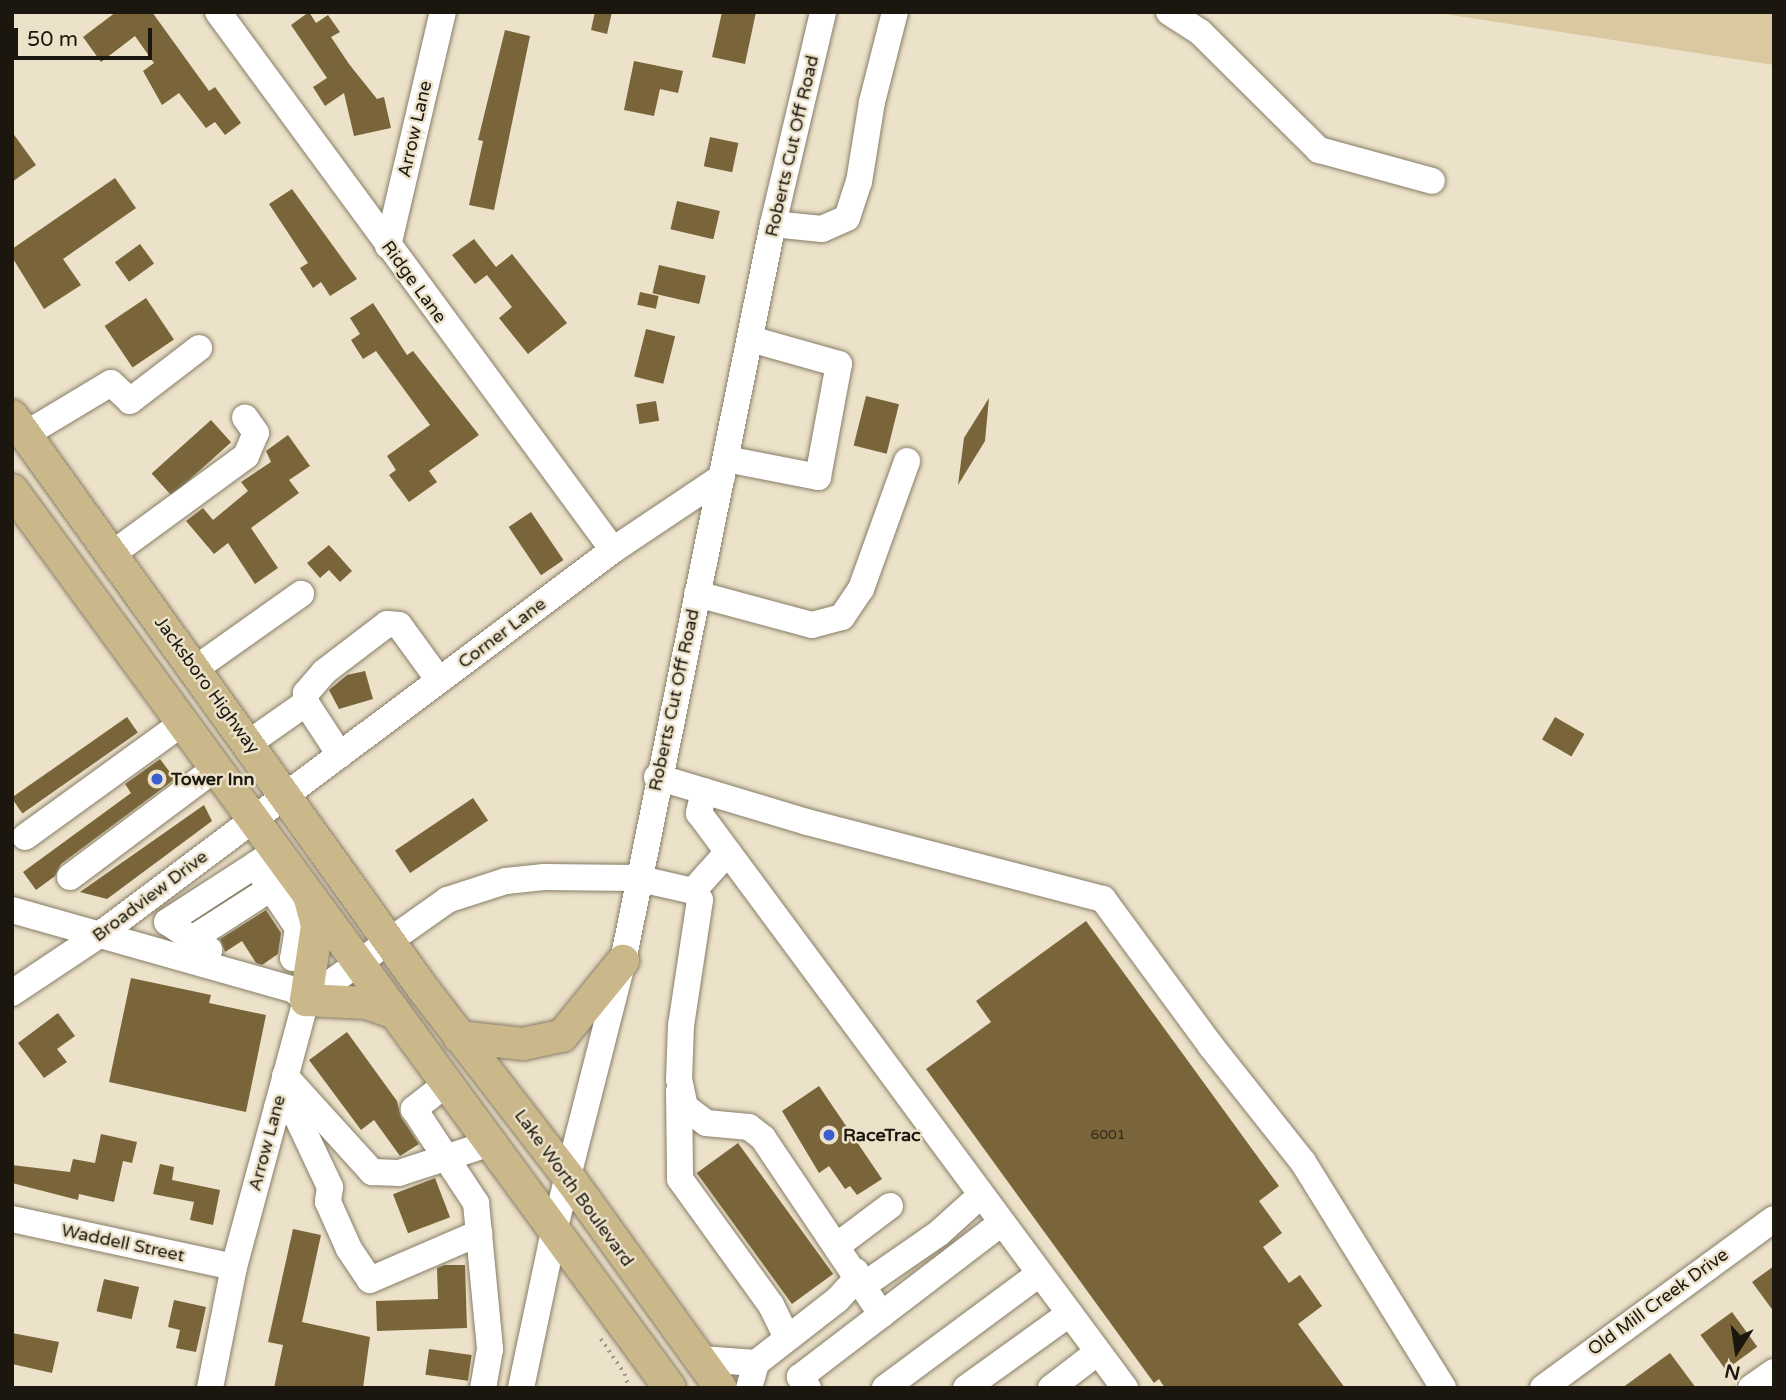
<!DOCTYPE html>
<style>
body{margin:0}
#map{position:relative;width:1786px;height:1400px;overflow:hidden;background:#ece1c9;font-family:"Varela Round",sans-serif}
div>[style]{position:absolute}
[style*='--x']{left:calc(var(--x)*1px);top:calc(var(--y)*1px);width:calc(var(--w)*1px);rotate:calc(var(--a)*1deg)}
.green>*{inset:0;background:#dac8a0}
.building>*{inset:0;background:#796539;transform-origin:0 0}
.path>*{height:3.5px;margin-top:-1.75px;transform-origin:0;background:repeating-linear-gradient(90deg,#9e9684 0 2px,transparent 0 7px)}
.roads{filter:drop-shadow(0 0 2px #877d67) drop-shadow(0 0 2px #877d67)}
.minor>*{height:26px;margin:-13px;padding:0 13px;transform-origin:13px;border-radius:13px;background:#fff}
.major>*{height:32px;margin:-16px;padding:0 16px;transform-origin:16px;border-radius:16px;background:#cbb88a}
.dots>*{width:19px;height:19px;translate:-50% -50%;box-sizing:border-box;border:4px solid #ece1c9;border-radius:50%}
span{translate:-50% -50%;white-space:nowrap;text-align:center;line-height:1.15;-webkit-text-stroke:5px #ece1c9;paint-order:stroke}
.number-label{font-size:14px;color:#322a1a}
.number-label span{-webkit-text-stroke-width:0}
.street-label{font-size:18px;color:#1b170f}
.poi-label{font-size:18px;color:#1b170f;font-weight:700}
.left{translate:0 -50%;text-align:left}
.frame{position:absolute;inset:0;border:14px solid #1b170f;pointer-events:none}
.north{position:absolute;left:1702px;top:1316px;width:70px;height:70px;-webkit-text-stroke:5px #ece1c9;paint-order:stroke;rotate:192deg;font-size:19px;font-weight:700;line-height:28px;text-align:center;color:#1b170f}
.north::after{content:'';display:block;margin:auto;width:24px;height:32px;background:#1b170f;clip-path:polygon(50% 0,100% 100%,50% 72%,0 100%)}
.scale{position:absolute;left:14px;top:28px;width:138px;height:32px;box-sizing:border-box;border:4px solid #1b170f;border-top:0;padding-left:9px;font-size:21px;line-height:24px;white-space:nowrap;color:#1b170f;-webkit-text-stroke:5px #ece1c9;paint-order:stroke}
</style>
<div id="map">
<div class="green">
<div style="clip-path:polygon(1432px 12px,1774px 12px,1774px 65px)"></div>
</div>
<div class="building">
<div style="clip-path:polygon(116px 12px,152px 12px,209px 91px,215px 87px,241px 123px,225px 135px,215px 122px,206px 128px,179px 93px,162px 105px,143px 71px,154px 63px,135px 36px,101px 62px,83px 37px)"></div>
<div style="clip-path:polygon(309px 12px,316px 23px,328px 15px,340px 32px,331px 37px,349px 64px,377px 99px,384px 97px,391px 128px,354px 136px,344px 93px,325px 106px,313px 87px,327px 78px,291px 25px)"></div>
<div style="clip-path:polygon(595px 12px,612px 12px,607px 34px,591px 30px)"></div>
<div style="clip-path:polygon(722px 12px,756px 12px,745px 64px,712px 57px)"></div>
<div style="clip-path:polygon(505px 30px,530px 36px,494px 210px,469px 205px,483px 141px,478px 140px)"></div>
<div style="clip-path:polygon(634px 61px,683px 71px,678px 93px,660px 89px,654px 116px,624px 110px)"></div>
<div style="clip-path:polygon(12px 132px,36px 165px,12px 182px)"></div>
<div style="left:710px;top:137px;width:29px;height:30px;rotate:12deg"></div>
<div style="clip-path:polygon(115px 178px,136px 208px,63px 259px,81px 285px,44px 309px,12px 257px,12px 249px)"></div>
<div style="clip-path:polygon(292px 189px,357px 279px,330px 296px,321px 282px,313px 288px,300px 268px,308px 263px,269px 204px)"></div>
<div style="left:677px;top:201px;width:44px;height:29px;rotate:13deg"></div>
<div style="clip-path:polygon(474px 239px,496px 267px,512px 254px,567px 323px,528px 354px,499px 318px,512px 307px,487px 275px,475px 284px,452px 255px)"></div>
<div style="left:140px;top:244px;width:24px;height:31px;rotate:54deg"></div>
<div style="left:659px;top:265px;width:48px;height:29px;rotate:13deg"></div>
<div style="left:640px;top:292px;width:19px;height:13px;rotate:12deg"></div>
<div style="left:146px;top:298px;width:50px;height:50px;rotate:56deg"></div>
<div style="clip-path:polygon(373px 303px,407px 355px,413px 351px,479px 435px,429px 471px,437px 482px,409px 502px,389px 475px,396px 470px,387px 456px,430px 425px,376px 351px,363px 359px,351px 340px,360px 334px,350px 318px)"></div>
<div style="left:646px;top:329px;width:30px;height:49px;rotate:14deg"></div>
<div style="left:866px;top:396px;width:34px;height:51px;rotate:14deg"></div>
<div style="clip-path:polygon(989px 398px,985px 441px,958px 485px,964px 438px)"></div>
<div style="left:656px;top:401px;width:20px;height:20px;rotate:81deg"></div>
<div style="left:211px;top:420px;width:30px;height:80px;rotate:48deg"></div>
<div style="clip-path:polygon(288px 435px,310px 466px,289px 480px,299px 493px,251px 528px,278px 568px,255px 584px,228px 543px,214px 554px,186px 521px,203px 508px,213px 520px,248px 491px,241px 482px,271px 462px,266px 451px)"></div>
<div style="left:531px;top:512px;width:58px;height:27px;rotate:56deg"></div>
<div style="clip-path:polygon(329px 545px,352px 571px,340px 582px,329px 570px,320px 578px,307px 563px)"></div>
<div style="clip-path:polygon(365px 671px,373px 699px,339px 709px,329px 690px,347px 675px)"></div>
<div style="left:127px;top:717px;width:19px;height:141px;rotate:55deg"></div>
<div style="left:1555px;top:717px;width:34px;height:26px;rotate:30deg"></div>
<div style="clip-path:polygon(160px 759px,175px 779px,61px 864px,55px 876px,36px 890px,23px 872px,131px 793px,125px 784px)"></div>
<div style="left:473px;top:798px;width:27px;height:94px;rotate:56deg"></div>
<div style="clip-path:polygon(204px 805px,212px 821px,107px 899px,80px 892px)"></div>
<div style="clip-path:polygon(266px 910px,281px 933px,278px 954px,262px 965px,256px 963px,242px 941px,225px 952px,220px 939px)"></div>
<div style="clip-path:polygon(1086px 921px,1279px 1186px,1259px 1201px,1282px 1233px,1263px 1247px,1289px 1283px,1300px 1275px,1322px 1306px,1298px 1324px,1345px 1388px,1165px 1388px,1159px 1379px,1154px 1383px,926px 1069px,991px 1022px,976px 1001px)"></div>
<div style="clip-path:polygon(131px 978px,211px 995px,209px 1003px,266px 1015px,246px 1112px,109px 1082px)"></div>
<div style="clip-path:polygon(58px 1013px,75px 1036px,57px 1049px,67px 1062px,44px 1078px,18px 1043px)"></div>
<div style="clip-path:polygon(347px 1032px,397px 1101px,401px 1117px,419px 1144px,400px 1156px,374px 1120px,361px 1130px,309px 1060px)"></div>
<div style="clip-path:polygon(819px 1086px,882px 1179px,857px 1195px,850px 1186px,845px 1189px,829px 1166px,819px 1173px,782px 1111px)"></div>
<div style="clip-path:polygon(101px 1134px,137px 1142px,132px 1163px,123px 1161px,114px 1202px,79px 1194px,78px 1200px,12px 1183px,12px 1165px,70px 1172px,73px 1159px,95px 1163px)"></div>
<div style="left:738px;top:1143px;width:162px;height:51px;rotate:54deg"></div>
<div style="clip-path:polygon(160px 1164px,174px 1167px,172px 1180px,220px 1190px,213px 1225px,190px 1220px,194px 1202px,153px 1194px)"></div>
<div style="left:435px;top:1178px;width:42px;height:45px;rotate:69deg"></div>
<div style="clip-path:polygon(293px 1229px,321px 1235px,302px 1322px,370px 1337px,363px 1388px,274px 1388px,283px 1345px,268px 1342px)"></div>
<div style="clip-path:polygon(444px 1265px,465px 1265px,467px 1328px,377px 1331px,376px 1301px,438px 1299px,437px 1268px)"></div>
<div style="clip-path:polygon(1774px 1266px,1774px 1312px,1752px 1282px)"></div>
<div style="left:104px;top:1279px;width:36px;height:33px;rotate:13deg"></div>
<div style="clip-path:polygon(174px 1300px,206px 1307px,196px 1352px,176px 1348px,180px 1330px,168px 1327px)"></div>
<div style="left:1732px;top:1312px;width:43px;height:39px;rotate:54deg"></div>
<div style="clip-path:polygon(12px 1333px,59px 1342px,52px 1373px,12px 1364px)"></div>
<div style="left:429px;top:1349px;width:43px;height:26px;rotate:8deg"></div>
<div style="clip-path:polygon(1670px 1353px,1696px 1388px,1622px 1388px)"></div>
</div>
<div class="path">
<div style="--x:601;--y:1339;--w:42;--a:55.6"></div>
<div style="--x:625;--y:1374;--w:15;--a:74"></div>
</div>
<div class="roads">
<div class="minor">
<div style="--x:218;--y:12;--w:667;--a:53.71"></div>
<div style="--x:1169;--y:12;--w:37;--a:33"></div>
<div style="--x:1200;--y:32;--w:168;--a:44.8"></div>
<div style="--x:1319;--y:150;--w:117;--a:15.3"></div>
<div style="--x:773;--y:224;--w:49;--a:5.8"></div>
<div style="--x:822;--y:229;--w:27;--a:-24"></div>
<div style="--x:847;--y:218;--w:38;--a:-72"></div>
<div style="--x:859;--y:182;--w:81;--a:-80.8"></div>
<div style="--x:872;--y:102;--w:93;--a:-75.7"></div>
<div style="--x:388;--y:246;--w:240;--a:-76.8"></div>
<div style="--x:26;--y:434;--w:99;--a:-31"></div>
<div style="--x:111;--y:383;--w:26;--a:43"></div>
<div style="--x:130;--y:401;--w:87;--a:-37.5"></div>
<div style="--x:726;--y:459;--w:94;--a:11.1"></div>
<div style="--x:818;--y:477;--w:115;--a:-79.5"></div>
<div style="--x:839;--y:364;--w:92;--a:-164.3"></div>
<div style="--x:112;--y:554;--w:166;--a:-36.2"></div>
<div style="--x:246;--y:456;--w:25;--a:-67"></div>
<div style="--x:256;--y:433;--w:19;--a:-125"></div>
<div style="--x:697;--y:594;--w:119;--a:15.1"></div>
<div style="--x:812;--y:625;--w:31;--a:-15"></div>
<div style="--x:842;--y:617;--w:34;--a:-56"></div>
<div style="--x:861;--y:589;--w:136;--a:-70.2"></div>
<div style="--x:195;--y:669;--w:130;--a:-35.3"></div>
<div style="--x:249;--y:743;--w:70;--a:-35.1"></div>
<div style="--x:340;--y:755;--w:62;--a:-123.2"></div>
<div style="--x:306;--y:703;--w:10;--a:-90"></div>
<div style="--x:306;--y:693;--w:28;--a:-49"></div>
<div style="--x:324;--y:672;--w:79;--a:-37.3"></div>
<div style="--x:387;--y:624;--w:12;--a:5"></div>
<div style="--x:399;--y:625;--w:68;--a:54"></div>
<div style="--x:657;--y:777;--w:157;--a:16.7"></div>
<div style="--x:807;--y:822;--w:306;--a:14.6"></div>
<div style="--x:1103;--y:899;--w:182;--a:53.7"></div>
<div style="--x:1211;--y:1046;--w:148;--a:51.6"></div>
<div style="--x:1303;--y:1162;--w:266;--a:58.2"></div>
<div style="--x:704;--y:791;--w:23;--a:103"></div>
<div style="--x:699;--y:813;--w:716;--a:53.47"></div>
<div style="--x:25;--y:837;--w:196;--a:-35.9"></div>
<div style="--x:270;--y:855;--w:18;--a:146"></div>
<div style="--x:255;--y:865;--w:76;--a:55.7"></div>
<div style="--x:298;--y:928;--w:30;--a:99"></div>
<div style="--x:293;--y:958;--w:18;--a:9"></div>
<div style="--x:70;--y:877;--w:184;--a:-36.8"></div>
<div style="--x:693;--y:891;--w:52;--a:-48.1"></div>
<div style="--x:12;--y:910;--w:293;--a:15.8"></div>
<div style="--x:294;--y:990;--w:16;--a:40"></div>
<div style="--x:192;--y:939;--w:94;--a:-32.8"></div>
<div style="--x:204;--y:964;--w:15;--a:-70"></div>
<div style="--x:209;--y:950;--w:50;--a:-146.3"></div>
<div style="--x:167;--y:922;--w:105;--a:-32.9"></div>
<div style="--x:12;--y:993;--w:108;--a:-33.7"></div>
<div style="--x:102;--y:933;--w:639;--a:-36.85"></div>
<div style="--x:613;--y:550;--w:131;--a:-33.8"></div>
<div style="--x:285;--y:1076;--w:130;--a:47.8"></div>
<div style="--x:372;--y:1172;--w:27;--a:2"></div>
<div style="--x:399;--y:1173;--w:97;--a:-18.1"></div>
<div style="--x:446;--y:1084;--w:41;--a:142"></div>
<div style="--x:414;--y:1109;--w:113;--a:56.6"></div>
<div style="--x:476;--y:1203;--w:147;--a:84.5"></div>
<div style="--x:490;--y:1349;--w:40;--a:100"></div>
<div style="--x:679;--y:1091;--w:88;--a:89.3"></div>
<div style="--x:680;--y:1179;--w:155;--a:54.2"></div>
<div style="--x:771;--y:1305;--w:34;--a:64"></div>
<div style="--x:277;--y:1107;--w:21;--a:23"></div>
<div style="--x:296;--y:1115;--w:80;--a:64.7"></div>
<div style="--x:330;--y:1187;--w:15;--a:98"></div>
<div style="--x:328;--y:1202;--w:51;--a:65.9"></div>
<div style="--x:349;--y:1249;--w:37;--a:56"></div>
<div style="--x:370;--y:1280;--w:119;--a:-23.3"></div>
<div style="--x:12;--y:1219;--w:227;--a:12.2"></div>
<div style="--x:838;--y:1245;--w:65;--a:-36.9"></div>
<div style="--x:864;--y:1285;--w:91;--a:-34.7"></div>
<div style="--x:939;--y:1233;--w:55;--a:-42.1"></div>
<div style="--x:701;--y:1359;--w:55;--a:4.2"></div>
<div style="--x:210;--y:1388;--w:123;--a:-78.8"></div>
<div style="--x:234;--y:1267;--w:277;--a:-74.9"></div>
<div style="--x:306;--y:1000;--w:173;--a:-35.3"></div>
<div style="--x:447;--y:900;--w:62;--a:-17.9"></div>
<div style="--x:506;--y:881;--w:38;--a:-6"></div>
<div style="--x:544;--y:877;--w:92;--a:0.6"></div>
<div style="--x:636;--y:878;--w:58;--a:12.8"></div>
<div style="--x:693;--y:891;--w:11;--a:52"></div>
<div style="--x:700;--y:900;--w:126;--a:98.6"></div>
<div style="--x:681;--y:1025;--w:54;--a:92.1"></div>
<div style="--x:679;--y:1079;--w:29;--a:78"></div>
<div style="--x:685;--y:1107;--w:26;--a:37"></div>
<div style="--x:706;--y:1123;--w:43;--a:5.3"></div>
<div style="--x:749;--y:1127;--w:18;--a:38"></div>
<div style="--x:763;--y:1138;--w:213;--a:56.1"></div>
<div style="--x:521;--y:1388;--w:165;--a:-78.1"></div>
<div style="--x:555;--y:1227;--w:275;--a:-75.7"></div>
<div style="--x:623;--y:961;--w:752;--a:-78.5"></div>
<div style="--x:773;--y:224;--w:218;--a:-76.7"></div>
<div style="--x:749;--y:1388;--w:26;--a:-74"></div>
<div style="--x:756;--y:1363;--w:103;--a:-37.9"></div>
<div style="--x:837;--y:1300;--w:23;--a:-47"></div>
<div style="--x:853;--y:1283;--w:12;--a:-76"></div>
<div style="--x:808;--y:1388;--w:14;--a:-126"></div>
<div style="--x:800;--y:1377;--w:252;--a:-37.4"></div>
<div style="--x:885;--y:1388;--w:192;--a:-36.5"></div>
<div style="--x:966;--y:1388;--w:127;--a:-35.7"></div>
<div style="--x:1051;--y:1388;--w:59;--a:-37.5"></div>
<div style="--x:1543;--y:1388;--w:286;--a:-36.2"></div>
<div style="--x:1751;--y:1388;--w:28;--a:-35"></div>
</div>
<div class="major">
<div style="--x:12;--y:416;--w:707;--a:54.33"></div>
<div style="--x:424;--y:990;--w:239;--a:52.3"></div>
<div style="--x:570;--y:1179;--w:258;--a:54.2"></div>
<div style="--x:12;--y:490;--w:1113;--a:53.77"></div>
<div style="--x:310;--y:899;--w:28;--a:75"></div>
<div style="--x:317;--y:926;--w:75;--a:98.5"></div>
<div style="--x:306;--y:1000;--w:61;--a:2.8"></div>
<div style="--x:367;--y:1003;--w:30;--a:20"></div>
<div style="--x:459;--y:1037;--w:64;--a:6.2"></div>
<div style="--x:523;--y:1044;--w:40;--a:-12"></div>
<div style="--x:562;--y:1036;--w:97;--a:-50.9"></div>
</div>
</div>
<div class="dots">
<div style="left:157px;top:779px;background:#385dce"></div>
<div style="left:829px;top:1135px;background:#385dce"></div>
</div>
<div class="number-label">
<span style="left:1108px;top:1135px">6001</span>
</div>
<div class="street-label">
<span style="left:415px;top:129px;rotate:-77deg">Arrow Lane</span>
<span style="left:792px;top:146px;rotate:-77deg">Roberts Cut Off Road</span>
<span style="left:414px;top:282px;rotate:54deg">Ridge Lane</span>
<span style="left:502px;top:633px;rotate:-37deg">Corner Lane</span>
<span style="left:207px;top:685px;rotate:54deg">Jacksboro Highway</span>
<span style="left:674px;top:700px;rotate:-78deg">Roberts Cut Off Road</span>
<span style="left:150px;top:896px;rotate:-37deg">Broadview Drive</span>
<span style="left:267px;top:1143px;rotate:-75deg">Arrow Lane</span>
<span style="left:574px;top:1188px;rotate:54deg">Lake Worth Boulevard</span>
<span style="left:123px;top:1243px;rotate:12deg">Waddell Street</span>
<span style="left:1658px;top:1302px;rotate:-36deg">Old Mill Creek Drive</span>
</div>
<div class="poi-label">
<span class="left" style="left:171px;top:779px">Tower Inn</span>
<span class="left" style="left:843px;top:1135px">RaceTrac</span>
</div>
<div class="frame"></div>
<div class="north">N</div>
<div class="scale">50 m</div>
</div>
